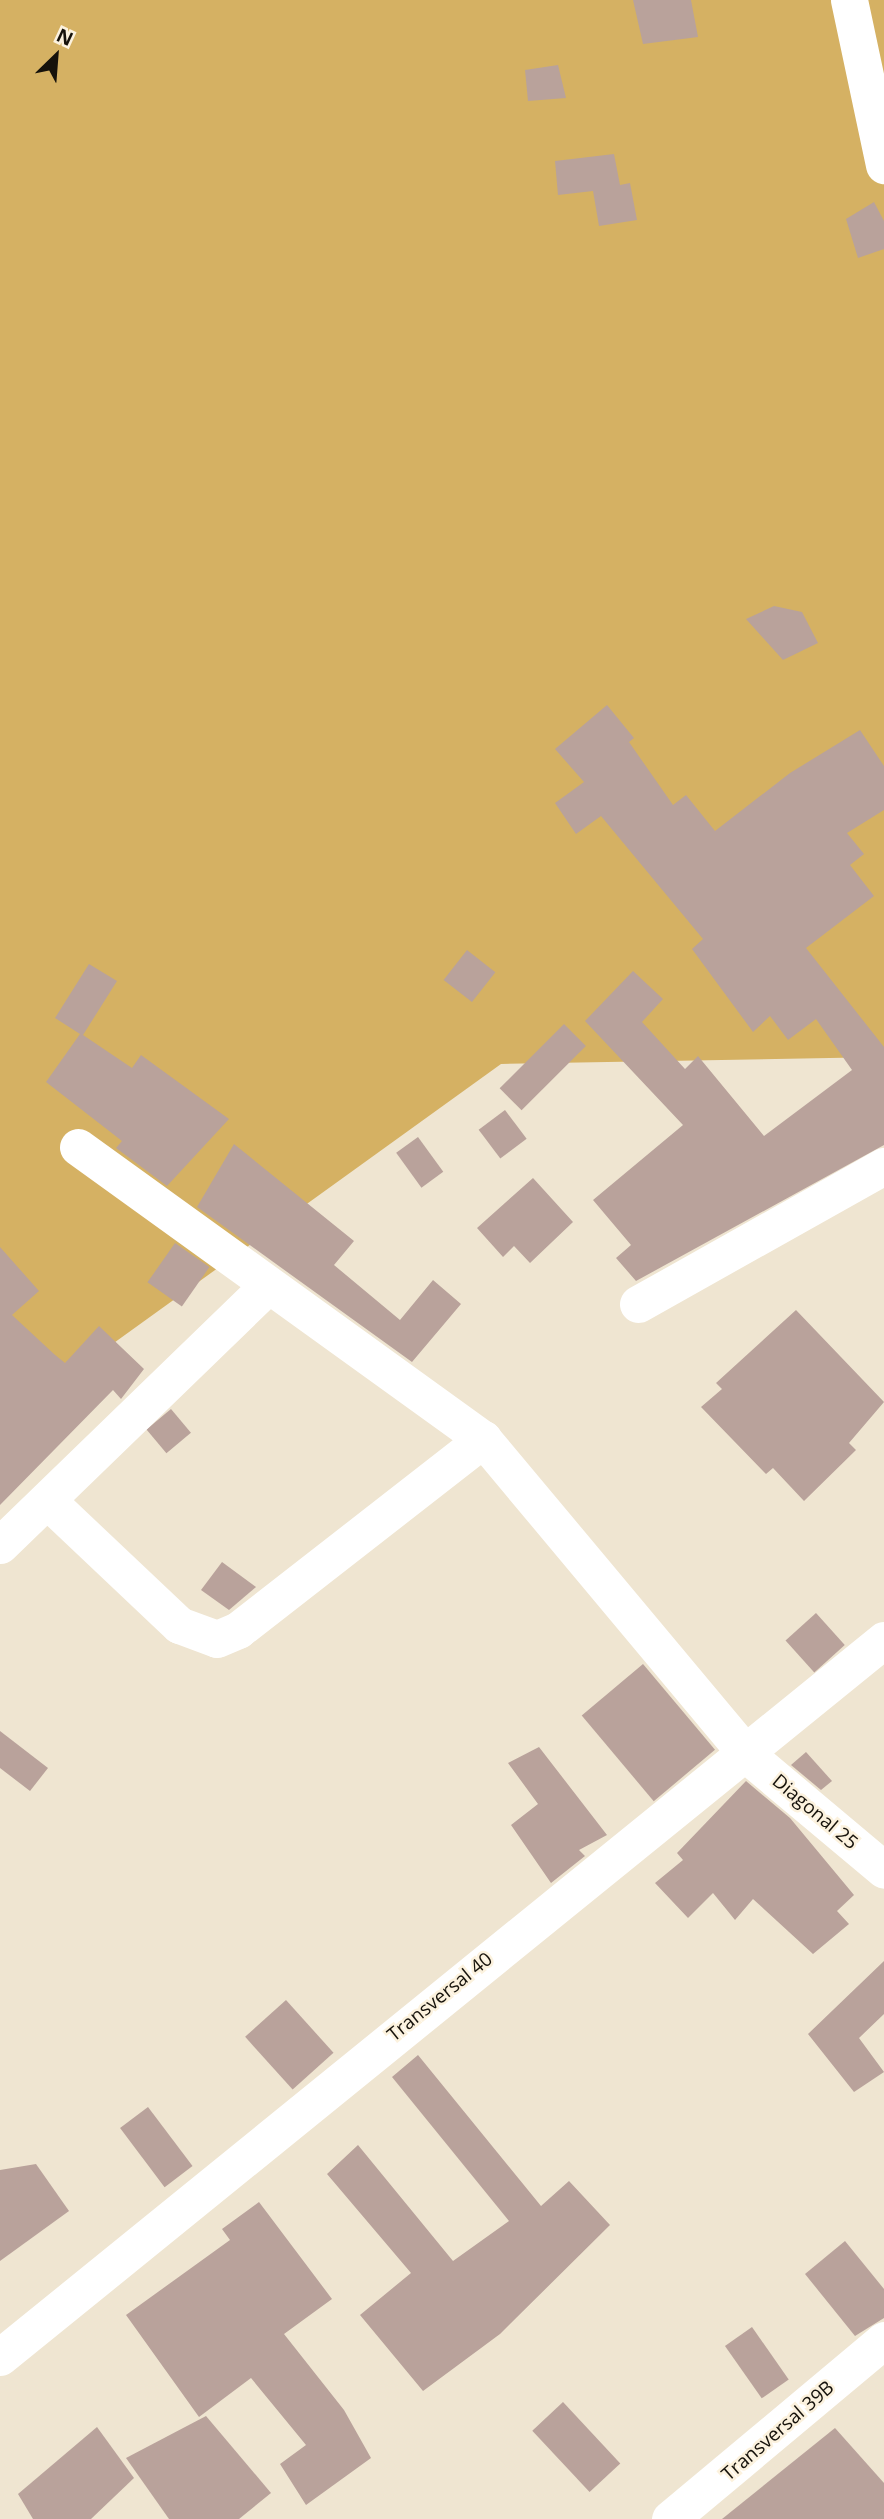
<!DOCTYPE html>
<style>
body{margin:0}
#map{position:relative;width:884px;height:2519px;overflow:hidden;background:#efe5d1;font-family:"Open Sans",sans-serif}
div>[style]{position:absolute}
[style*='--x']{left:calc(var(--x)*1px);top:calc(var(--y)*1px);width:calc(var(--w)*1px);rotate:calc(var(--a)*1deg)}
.forest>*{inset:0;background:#d5b163}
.building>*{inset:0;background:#b9a29b;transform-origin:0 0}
.street>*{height:37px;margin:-18.5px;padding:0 18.5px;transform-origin:18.5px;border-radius:18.5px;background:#fff}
span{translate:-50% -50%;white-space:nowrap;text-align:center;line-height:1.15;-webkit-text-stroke:5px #fcf2de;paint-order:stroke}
.street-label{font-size:19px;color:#16120b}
.north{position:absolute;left:21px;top:21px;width:70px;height:70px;-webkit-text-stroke:5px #fcf2de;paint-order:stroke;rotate:25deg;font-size:19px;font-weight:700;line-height:28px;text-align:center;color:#16120b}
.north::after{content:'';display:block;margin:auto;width:24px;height:32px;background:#16120b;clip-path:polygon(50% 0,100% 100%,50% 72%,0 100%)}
</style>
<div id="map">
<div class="forest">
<div style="clip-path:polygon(0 0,884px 0,884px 1057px,501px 1064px,0 1425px)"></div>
</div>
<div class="building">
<div style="clip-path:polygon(633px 0,691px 0,698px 37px,643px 44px)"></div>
<div style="clip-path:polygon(558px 65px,566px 98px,528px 101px,525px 70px)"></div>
<div style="clip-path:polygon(614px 154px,620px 185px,630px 183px,637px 220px,599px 226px,593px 191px,558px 195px,555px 161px)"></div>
<div style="clip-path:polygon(874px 202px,884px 221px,884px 249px,858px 258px,846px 219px)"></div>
<div style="clip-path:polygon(774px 606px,802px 612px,818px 643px,783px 660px,746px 619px)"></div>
<div style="clip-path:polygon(607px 705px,634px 738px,629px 742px,673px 805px,686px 795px,715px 831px,790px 773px,860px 730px,884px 766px,884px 810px,847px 833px,864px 854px,850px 865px,874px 896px,806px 948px,884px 1047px,884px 1145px,636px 1281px,616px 1258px,631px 1245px,593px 1200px,683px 1125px,585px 1021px,633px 971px,663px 999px,642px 1022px,685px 1069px,698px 1056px,764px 1136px,852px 1070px,816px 1019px,788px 1040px,770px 1016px,753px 1032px,692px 949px,703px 939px,601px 816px,576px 834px,555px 803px,584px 782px,555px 749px)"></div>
<div style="left:467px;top:950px;width:36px;height:38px;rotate:38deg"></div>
<div style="clip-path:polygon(89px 964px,117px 981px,83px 1035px,132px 1068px,141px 1055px,229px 1119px,167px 1186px,116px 1148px,122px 1141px,46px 1082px,80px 1034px,55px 1018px)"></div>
<div style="left:564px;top:1024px;width:31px;height:91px;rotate:45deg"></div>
<div style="left:505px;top:1110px;width:36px;height:33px;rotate:53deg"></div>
<div style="left:418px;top:1137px;width:43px;height:27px;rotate:54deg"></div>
<div style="clip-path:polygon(234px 1144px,354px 1241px,334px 1265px,400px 1320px,433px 1280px,461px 1304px,412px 1362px,197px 1207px)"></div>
<div style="clip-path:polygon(533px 1178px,573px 1222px,530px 1263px,514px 1246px,503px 1257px,477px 1228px)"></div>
<div style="left:175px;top:1243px;width:42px;height:48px;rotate:35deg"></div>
<div style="clip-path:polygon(0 1247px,39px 1291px,12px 1315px,54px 1354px,65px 1363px,99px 1326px,144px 1369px,121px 1399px,113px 1390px,0 1505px)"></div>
<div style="clip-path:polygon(796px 1310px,884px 1402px,849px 1443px,856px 1450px,804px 1501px,773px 1468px,766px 1474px,701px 1407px,722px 1389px,716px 1383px)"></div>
<div style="left:171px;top:1409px;width:31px;height:32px;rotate:50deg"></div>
<div style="clip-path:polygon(222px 1562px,256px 1587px,229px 1610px,201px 1590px)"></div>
<div style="left:816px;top:1613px;width:43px;height:41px;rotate:48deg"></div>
<div style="left:643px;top:1664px;width:112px;height:80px;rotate:50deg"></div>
<div style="clip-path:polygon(0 1731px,48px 1768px,30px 1791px,0 1768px)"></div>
<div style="clip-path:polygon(539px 1747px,607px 1835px,579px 1850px,585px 1856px,551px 1883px,511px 1825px,538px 1804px,508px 1763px)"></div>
<div style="clip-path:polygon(806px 1752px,832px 1781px,821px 1790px,791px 1765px)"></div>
<div style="clip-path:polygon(746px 1781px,790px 1818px,854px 1895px,837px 1911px,849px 1924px,813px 1954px,753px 1899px,735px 1920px,713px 1893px,688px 1918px,655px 1883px,683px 1860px,677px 1853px)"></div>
<div style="clip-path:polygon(884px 1961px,884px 2014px,859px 2038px,884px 2072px,854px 2092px,808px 2034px)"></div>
<div style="left:286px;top:2000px;width:71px;height:55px;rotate:48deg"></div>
<div style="clip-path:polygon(418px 2055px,541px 2206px,569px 2181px,610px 2225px,500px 2334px,423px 2391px,360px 2315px,411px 2273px,327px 2174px,358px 2145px,453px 2261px,509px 2221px,392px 2077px)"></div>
<div style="left:148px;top:2107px;width:74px;height:35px;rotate:53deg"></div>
<div style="clip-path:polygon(36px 2164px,69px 2211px,0 2261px,0 2170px)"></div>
<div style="clip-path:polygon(259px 2202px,332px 2299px,284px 2334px,344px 2410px,371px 2458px,306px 2505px,280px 2464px,306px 2445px,251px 2378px,199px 2417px,126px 2315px,230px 2240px,222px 2229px)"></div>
<div style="clip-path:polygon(845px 2241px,884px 2289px,884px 2318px,855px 2336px,805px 2274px)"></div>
<div style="left:752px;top:2327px;width:64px;height:33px;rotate:55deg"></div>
<div style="left:563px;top:2402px;width:84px;height:42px;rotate:47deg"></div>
<div style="clip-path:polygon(206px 2416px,271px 2493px,239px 2519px,169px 2519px,126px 2458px)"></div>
<div style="clip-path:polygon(97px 2427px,134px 2478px,91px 2519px,33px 2519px,18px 2494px)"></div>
<div style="clip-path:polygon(835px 2428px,884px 2483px,884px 2519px,722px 2519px)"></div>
</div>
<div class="street">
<div style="--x:849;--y:0;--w:169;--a:78"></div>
<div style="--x:78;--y:1147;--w:499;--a:35.8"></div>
<div style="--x:483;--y:1439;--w:410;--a:50.1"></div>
<div style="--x:746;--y:1754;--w:180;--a:40"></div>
<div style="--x:638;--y:1304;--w:282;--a:-29.3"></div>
<div style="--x:49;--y:1502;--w:179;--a:43.4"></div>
<div style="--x:179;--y:1625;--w:40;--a:20.2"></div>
<div style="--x:217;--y:1639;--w:23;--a:-23"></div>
<div style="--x:238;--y:1630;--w:311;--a:-37.9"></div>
<div style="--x:0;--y:1545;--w:373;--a:-44.1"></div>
<div style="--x:0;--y:2357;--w:1138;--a:-39.05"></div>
<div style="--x:670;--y:2519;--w:279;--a:-39.9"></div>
</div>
<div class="street-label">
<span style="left:815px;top:1812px;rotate:40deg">Diagonal 25</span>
<span style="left:440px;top:1997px;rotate:-39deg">Transversal 40</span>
<span style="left:778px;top:2431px;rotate:-41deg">Transversal 39B</span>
</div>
<div class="north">N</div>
</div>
